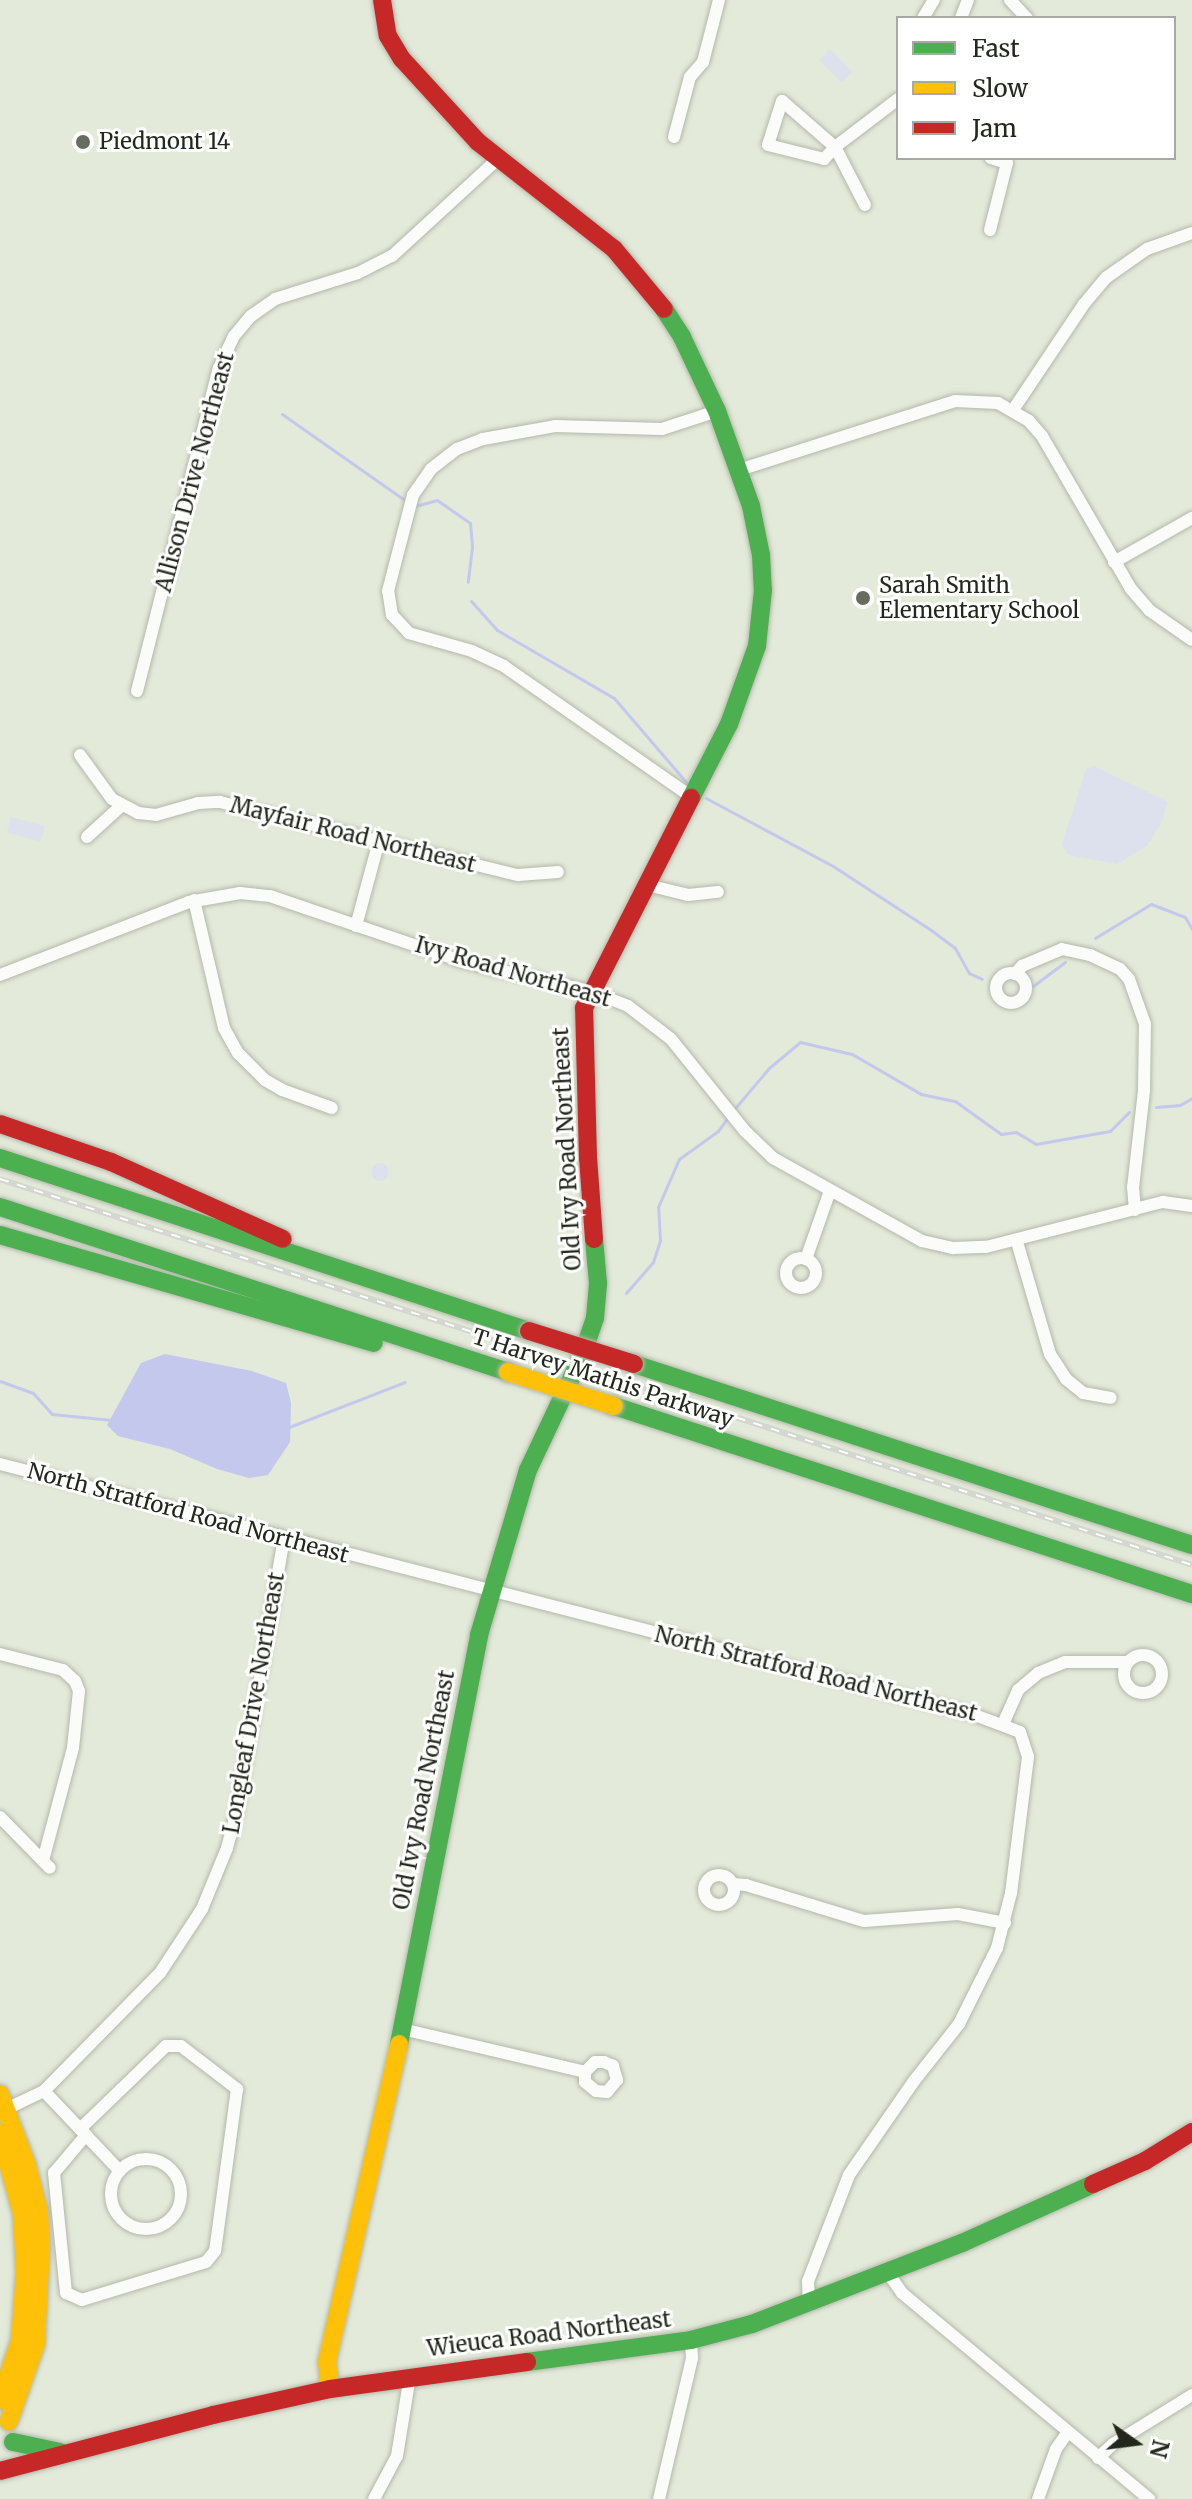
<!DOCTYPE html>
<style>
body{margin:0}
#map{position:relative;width:1192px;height:2499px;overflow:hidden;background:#e3ead9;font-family:Merriweather,serif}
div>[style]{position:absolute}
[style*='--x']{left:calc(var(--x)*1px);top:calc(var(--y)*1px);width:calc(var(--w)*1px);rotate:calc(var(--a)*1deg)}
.green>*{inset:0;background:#dde1ed;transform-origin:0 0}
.round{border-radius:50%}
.water>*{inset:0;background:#c4c8ed}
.stream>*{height:3px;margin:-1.5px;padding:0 1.5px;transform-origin:1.5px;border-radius:1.5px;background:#c4c8ed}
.roads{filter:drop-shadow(0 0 2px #b3b8ab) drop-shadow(0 0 2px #b3b8ab)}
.street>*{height:12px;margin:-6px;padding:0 6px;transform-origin:6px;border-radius:6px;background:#fbfcf9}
.street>.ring{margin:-6px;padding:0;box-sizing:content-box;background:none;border:12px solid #fbfcf9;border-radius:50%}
.fast>*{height:18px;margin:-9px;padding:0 9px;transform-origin:9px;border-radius:9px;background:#4caf50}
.slow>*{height:18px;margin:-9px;padding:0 9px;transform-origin:9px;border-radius:9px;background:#ffc107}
.jam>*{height:18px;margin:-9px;padding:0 9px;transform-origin:9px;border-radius:9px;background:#c62828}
.rail>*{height:6px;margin-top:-3px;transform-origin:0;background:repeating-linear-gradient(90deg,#fff 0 9px,#d3d6d0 0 18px);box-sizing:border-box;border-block:2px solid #d3d6d0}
.bridges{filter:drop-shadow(0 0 2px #b3b8ab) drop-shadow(0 0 2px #b3b8ab)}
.slow-bridge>*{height:18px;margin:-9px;padding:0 9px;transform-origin:9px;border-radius:9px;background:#ffc107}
.jam-bridge>*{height:18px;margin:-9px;padding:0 9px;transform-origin:9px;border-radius:9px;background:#c62828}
.dots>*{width:22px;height:22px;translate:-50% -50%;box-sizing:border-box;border:4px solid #fff;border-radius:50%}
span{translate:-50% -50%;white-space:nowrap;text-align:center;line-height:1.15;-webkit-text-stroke:6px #fff;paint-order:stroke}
.poi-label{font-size:22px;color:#23281c}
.left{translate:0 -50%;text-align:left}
.street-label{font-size:22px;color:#23281c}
.legend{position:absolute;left:896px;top:16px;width:280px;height:144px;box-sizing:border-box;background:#fff;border:2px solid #a7a9a4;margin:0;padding:10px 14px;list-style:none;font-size:24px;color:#23281c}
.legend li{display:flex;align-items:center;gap:16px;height:40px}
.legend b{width:40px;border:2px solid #a7a9a4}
.north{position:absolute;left:1096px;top:2403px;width:80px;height:80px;-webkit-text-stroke:6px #fff;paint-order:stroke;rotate:104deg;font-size:22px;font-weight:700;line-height:32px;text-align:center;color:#23281c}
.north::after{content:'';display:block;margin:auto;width:28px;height:36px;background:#23281c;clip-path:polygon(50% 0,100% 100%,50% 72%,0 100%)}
</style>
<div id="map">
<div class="green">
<div style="left:830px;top:49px;width:32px;height:15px;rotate:46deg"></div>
<div style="clip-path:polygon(1094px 766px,1168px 802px,1161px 824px,1147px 846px,1117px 864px,1068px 855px,1062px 844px,1086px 769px)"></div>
<div style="left:11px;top:817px;width:35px;height:16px;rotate:15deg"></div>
<div class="round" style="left:371px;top:1163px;width:18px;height:18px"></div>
</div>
<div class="water">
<div style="clip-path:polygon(165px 1354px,252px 1371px,286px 1383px,291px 1403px,290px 1442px,268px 1475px,249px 1478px,217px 1469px,170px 1449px,118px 1436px,107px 1425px,141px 1363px)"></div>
</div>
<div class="stream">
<div style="--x:282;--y:414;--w:148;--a:35.1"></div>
<div style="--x:415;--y:506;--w:23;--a:-15"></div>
<div style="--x:437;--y:500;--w:40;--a:34.9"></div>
<div style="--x:470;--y:523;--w:24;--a:85"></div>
<div style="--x:472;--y:547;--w:35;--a:97"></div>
<div style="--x:471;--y:601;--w:39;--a:48"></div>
<div style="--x:497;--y:630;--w:135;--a:30.2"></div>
<div style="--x:614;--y:698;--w:111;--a:49.4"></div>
<div style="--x:706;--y:798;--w:144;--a:28.2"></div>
<div style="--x:833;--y:866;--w:117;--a:33.1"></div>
<div style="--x:931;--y:930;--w:30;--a:37"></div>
<div style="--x:955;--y:948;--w:29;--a:61"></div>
<div style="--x:969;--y:973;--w:14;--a:25"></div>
<div style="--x:1095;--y:938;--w:66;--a:-31.3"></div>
<div style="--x:1151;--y:904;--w:36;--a:21"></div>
<div style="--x:1185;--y:917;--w:14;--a:60"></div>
<div style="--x:1033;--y:986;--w:40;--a:-37"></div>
<div style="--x:736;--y:1107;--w:51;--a:-49.8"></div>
<div style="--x:769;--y:1068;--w:40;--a:-40"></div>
<div style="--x:800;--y:1042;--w:53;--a:13"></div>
<div style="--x:852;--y:1054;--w:80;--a:30.1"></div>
<div style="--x:921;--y:1094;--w:35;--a:12"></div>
<div style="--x:955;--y:1101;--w:57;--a:35.7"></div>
<div style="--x:1001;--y:1134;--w:15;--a:-8"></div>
<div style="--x:1016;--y:1132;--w:23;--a:31"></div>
<div style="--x:1036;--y:1144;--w:75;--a:-10"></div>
<div style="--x:1110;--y:1131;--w:27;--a:-45"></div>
<div style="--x:1156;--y:1107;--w:24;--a:-5"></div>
<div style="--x:1180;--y:1105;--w:14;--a:-30"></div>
<div style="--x:626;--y:1293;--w:41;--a:-48.9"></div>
<div style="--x:653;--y:1262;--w:22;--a:-72"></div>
<div style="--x:660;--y:1241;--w:34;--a:-93"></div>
<div style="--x:658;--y:1207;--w:52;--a:-66.4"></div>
<div style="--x:679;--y:1159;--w:48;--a:-35.7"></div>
<div style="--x:718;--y:1131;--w:14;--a:-54"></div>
<div style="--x:0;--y:1381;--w:35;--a:20"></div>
<div style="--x:33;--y:1393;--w:28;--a:48"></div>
<div style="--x:52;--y:1414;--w:60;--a:5.7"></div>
<div style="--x:289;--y:1427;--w:124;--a:-21.2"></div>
</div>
<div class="roads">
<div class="street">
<div style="--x:1010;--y:0;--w:25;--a:47"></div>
<div style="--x:923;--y:18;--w:21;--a:-59"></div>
<div style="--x:961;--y:18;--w:19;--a:-69"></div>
<div style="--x:674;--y:137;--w:62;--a:-75.1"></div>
<div style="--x:690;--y:77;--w:20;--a:-49"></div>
<div style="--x:703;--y:62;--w:64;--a:-75.5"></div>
<div style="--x:865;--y:205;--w:65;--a:-117.3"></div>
<div style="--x:835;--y:147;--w:70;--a:-139"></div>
<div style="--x:782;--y:101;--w:46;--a:107.7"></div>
<div style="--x:768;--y:145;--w:58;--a:14"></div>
<div style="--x:824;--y:159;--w:16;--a:-47"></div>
<div style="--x:835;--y:147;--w:79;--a:-37.3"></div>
<div style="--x:990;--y:230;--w:69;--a:-75.8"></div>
<div style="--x:1007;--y:163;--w:17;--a:-163"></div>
<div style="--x:1013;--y:410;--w:128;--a:-56.2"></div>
<div style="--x:1084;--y:304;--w:35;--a:-50"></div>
<div style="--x:1107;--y:277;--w:49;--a:-35"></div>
<div style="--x:1147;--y:249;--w:48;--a:-19.6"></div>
<div style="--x:739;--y:470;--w:227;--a:-17.7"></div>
<div style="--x:955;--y:401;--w:43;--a:2.7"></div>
<div style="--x:998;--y:403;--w:36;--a:30"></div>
<div style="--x:1029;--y:421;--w:20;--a:49"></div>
<div style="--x:1042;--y:436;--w:177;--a:59.8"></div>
<div style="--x:1131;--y:589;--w:28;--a:49"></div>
<div style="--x:1149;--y:610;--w:52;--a:34.9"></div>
<div style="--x:1114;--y:562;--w:90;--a:-29.4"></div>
<div style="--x:137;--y:691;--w:333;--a:-75.8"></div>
<div style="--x:219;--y:368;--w:35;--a:-65"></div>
<div style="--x:234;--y:336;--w:26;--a:-50"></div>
<div style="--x:251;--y:316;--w:29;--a:-35"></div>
<div style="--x:275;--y:299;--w:87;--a:-17.4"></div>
<div style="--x:358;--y:273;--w:38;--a:-27"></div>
<div style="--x:392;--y:256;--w:144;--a:-42.5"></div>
<div style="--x:80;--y:755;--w:54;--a:54"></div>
<div style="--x:112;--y:799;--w:30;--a:28"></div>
<div style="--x:138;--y:813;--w:18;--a:6"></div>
<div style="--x:156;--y:815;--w:44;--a:-15.9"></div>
<div style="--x:198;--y:803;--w:22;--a:-3"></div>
<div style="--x:220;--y:802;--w:307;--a:13.8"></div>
<div style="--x:518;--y:875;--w:40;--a:-4.3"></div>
<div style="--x:693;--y:798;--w:231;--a:-145.1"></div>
<div style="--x:504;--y:666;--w:35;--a:-155"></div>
<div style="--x:472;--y:651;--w:66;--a:-164.1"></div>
<div style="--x:409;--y:633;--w:25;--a:-133"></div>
<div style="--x:392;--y:615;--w:24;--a:-99"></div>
<div style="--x:388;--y:591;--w:99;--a:-75.4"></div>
<div style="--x:413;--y:495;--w:32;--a:-55"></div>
<div style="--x:431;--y:469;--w:33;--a:-38"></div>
<div style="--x:457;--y:449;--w:28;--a:-21"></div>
<div style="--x:483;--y:439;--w:73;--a:-10.2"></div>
<div style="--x:555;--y:426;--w:107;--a:1.6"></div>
<div style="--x:662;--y:429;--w:58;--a:-18.1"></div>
<div style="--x:87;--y:837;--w:46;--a:-42.4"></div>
<div style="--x:647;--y:885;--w:42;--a:13.7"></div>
<div style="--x:688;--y:895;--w:30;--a:-6"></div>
<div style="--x:194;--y:900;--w:131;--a:76.8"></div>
<div style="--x:224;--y:1028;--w:29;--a:61"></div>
<div style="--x:238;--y:1053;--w:38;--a:45"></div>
<div style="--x:265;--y:1080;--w:20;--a:30"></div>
<div style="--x:282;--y:1090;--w:53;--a:19.8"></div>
<div style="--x:356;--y:926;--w:88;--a:-74.9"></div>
<div class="ring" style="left:996px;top:973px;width:18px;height:18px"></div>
<div style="--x:1015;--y:974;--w:11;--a:-49"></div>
<div style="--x:1022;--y:966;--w:43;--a:-23"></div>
<div style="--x:1062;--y:949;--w:29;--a:12"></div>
<div style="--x:1090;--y:955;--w:33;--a:25"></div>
<div style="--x:1120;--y:969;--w:13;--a:48"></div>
<div style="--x:1129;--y:979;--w:48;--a:70.4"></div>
<div style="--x:1145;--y:1024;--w:67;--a:90.9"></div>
<div style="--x:1144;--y:1091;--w:97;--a:96.5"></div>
<div style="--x:1133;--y:1187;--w:23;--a:85"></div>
<div style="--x:0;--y:975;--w:203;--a:-21.1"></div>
<div style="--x:189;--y:902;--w:52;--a:-10"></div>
<div style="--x:240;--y:893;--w:30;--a:6"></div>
<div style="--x:270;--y:896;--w:205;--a:18.8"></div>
<div style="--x:464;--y:962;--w:129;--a:13"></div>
<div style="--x:590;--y:991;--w:41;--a:21.5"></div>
<div style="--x:628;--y:1006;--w:54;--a:37.5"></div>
<div style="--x:671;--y:1039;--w:118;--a:51.2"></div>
<div style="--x:745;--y:1131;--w:39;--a:44"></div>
<div style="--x:773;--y:1158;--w:171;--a:29.1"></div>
<div style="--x:922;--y:1241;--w:32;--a:13"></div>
<div style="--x:953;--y:1248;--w:33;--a:-2"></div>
<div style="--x:986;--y:1247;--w:183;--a:-14.3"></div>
<div style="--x:1163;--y:1202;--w:29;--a:8"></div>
<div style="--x:1017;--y:1242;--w:117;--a:73.6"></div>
<div style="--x:1050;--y:1354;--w:30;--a:57"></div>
<div style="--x:1066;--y:1379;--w:22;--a:39"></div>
<div style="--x:1083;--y:1393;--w:28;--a:10"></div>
<div class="ring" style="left:786px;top:1258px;width:18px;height:18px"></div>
<div style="--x:806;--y:1259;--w:72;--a:-70.6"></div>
<div style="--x:0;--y:1464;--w:1004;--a:14.42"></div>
<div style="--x:972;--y:1714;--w:51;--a:20.6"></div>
<div style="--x:1020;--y:1732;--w:26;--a:72"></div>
<div style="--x:1028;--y:1757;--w:137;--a:97.1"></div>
<div style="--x:1011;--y:1893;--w:57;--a:104.3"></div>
<div style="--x:997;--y:1948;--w:85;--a:116.6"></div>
<div style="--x:959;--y:2024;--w:73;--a:128.3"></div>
<div style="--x:914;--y:2081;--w:114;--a:124.7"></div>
<div style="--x:849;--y:2175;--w:114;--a:111.1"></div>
<div style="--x:808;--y:2281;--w:23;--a:88"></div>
<div style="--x:0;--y:1654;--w:65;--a:14.3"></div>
<div style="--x:63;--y:1670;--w:16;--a:43"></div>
<div style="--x:75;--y:1681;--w:11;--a:68"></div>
<div style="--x:79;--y:1691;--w:57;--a:96"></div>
<div style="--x:73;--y:1748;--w:117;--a:104.9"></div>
<div class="ring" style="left:1124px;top:1655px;width:26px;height:26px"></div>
<div style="--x:1003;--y:1724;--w:37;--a:-66"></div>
<div style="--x:1018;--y:1690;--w:26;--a:-40"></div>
<div style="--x:1038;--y:1673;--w:29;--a:-22"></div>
<div style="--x:1065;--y:1662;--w:63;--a:0"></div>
<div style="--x:0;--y:1817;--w:71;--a:45.6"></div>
<div class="ring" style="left:704px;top:1875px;width:18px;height:18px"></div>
<div style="--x:733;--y:1884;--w:13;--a:4"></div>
<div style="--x:746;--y:1885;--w:123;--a:17"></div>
<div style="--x:864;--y:1921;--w:94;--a:-4.3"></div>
<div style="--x:958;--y:1914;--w:48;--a:10.8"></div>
<div style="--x:402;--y:2029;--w:188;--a:13.2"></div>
<div style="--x:585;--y:2072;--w:10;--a:90"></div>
<div style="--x:585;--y:2082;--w:14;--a:39"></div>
<div style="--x:596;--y:2091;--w:11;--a:5"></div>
<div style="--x:607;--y:2092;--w:16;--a:-50"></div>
<div style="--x:617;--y:2080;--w:15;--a:-106"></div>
<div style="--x:613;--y:2066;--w:10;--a:-156"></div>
<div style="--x:604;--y:2062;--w:9;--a:180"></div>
<div style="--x:595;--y:2062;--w:14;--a:135"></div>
<div style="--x:44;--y:2091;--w:110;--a:46.5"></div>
<div style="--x:0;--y:2112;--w:49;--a:-25.5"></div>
<div style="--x:44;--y:2091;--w:165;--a:-45.5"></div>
<div style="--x:160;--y:1973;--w:77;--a:-56.7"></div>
<div style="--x:202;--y:1909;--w:66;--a:-67.7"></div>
<div style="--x:227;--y:1848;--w:39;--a:-75"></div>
<div style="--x:237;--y:1810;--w:276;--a:-80.2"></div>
<div style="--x:80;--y:2129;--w:120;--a:-44"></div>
<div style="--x:166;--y:2046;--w:15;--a:0"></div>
<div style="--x:181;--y:2046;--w:71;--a:37.5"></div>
<div style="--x:237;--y:2089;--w:163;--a:97.7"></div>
<div style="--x:215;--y:2251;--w:14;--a:129"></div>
<div style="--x:206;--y:2262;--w:130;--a:163"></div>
<div style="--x:82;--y:2300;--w:17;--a:-156"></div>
<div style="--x:66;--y:2293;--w:121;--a:-95.7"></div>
<div style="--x:54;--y:2173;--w:50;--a:-49.9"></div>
<div class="ring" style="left:111px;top:2159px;width:58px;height:58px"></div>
<div style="--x:888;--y:2273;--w:24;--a:55"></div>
<div style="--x:902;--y:2293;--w:322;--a:39.8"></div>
<div style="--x:1098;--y:2458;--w:21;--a:-43"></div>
<div style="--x:1113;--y:2444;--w:93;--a:-31.8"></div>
<div style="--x:374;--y:2499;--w:49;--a:-61.9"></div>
<div style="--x:397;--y:2456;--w:81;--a:-80.8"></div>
<div style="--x:659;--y:2499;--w:145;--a:-76.8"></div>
<div style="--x:692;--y:2358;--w:18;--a:-93"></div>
<div style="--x:1038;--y:2499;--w:53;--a:-70.2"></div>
<div style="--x:1056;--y:2449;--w:19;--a:-55"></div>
</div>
<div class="fast">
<div style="--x:664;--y:309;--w:33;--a:57"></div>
<div style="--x:682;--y:337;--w:82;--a:64.7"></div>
<div style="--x:717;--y:411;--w:101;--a:70.3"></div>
<div style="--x:751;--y:506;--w:50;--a:78.5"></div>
<div style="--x:761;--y:555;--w:35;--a:87"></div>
<div style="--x:763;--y:590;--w:56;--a:96.1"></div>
<div style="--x:757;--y:646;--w:83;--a:109.7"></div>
<div style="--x:729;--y:724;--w:83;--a:117.2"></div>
<div style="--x:0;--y:1158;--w:557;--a:18.11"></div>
<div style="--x:0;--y:1207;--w:534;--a:17.99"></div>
<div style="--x:0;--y:1235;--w:389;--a:16.1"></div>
<div style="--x:634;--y:1364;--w:587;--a:17.97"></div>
<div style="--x:614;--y:1406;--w:608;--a:18.02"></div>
<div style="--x:399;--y:2044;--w:417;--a:-78.9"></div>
<div style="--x:479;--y:1635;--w:172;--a:-73.5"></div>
<div style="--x:528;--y:1470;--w:126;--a:-64.7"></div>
<div style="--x:582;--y:1356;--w:40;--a:-71.1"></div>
<div style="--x:595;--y:1318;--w:35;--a:-85"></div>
<div style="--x:598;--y:1283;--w:44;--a:-95.2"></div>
<div style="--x:527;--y:2362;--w:165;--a:-7.6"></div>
<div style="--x:691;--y:2340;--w:63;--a:-14.7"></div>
<div style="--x:752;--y:2324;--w:225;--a:-21.1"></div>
<div style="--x:962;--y:2243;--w:144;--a:-24.2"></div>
<div style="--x:13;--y:2442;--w:48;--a:12"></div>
</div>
<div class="slow">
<div style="--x:0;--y:2094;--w:76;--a:69.2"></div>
<div style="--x:27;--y:2165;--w:48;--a:75.4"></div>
<div style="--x:39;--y:2211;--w:37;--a:87"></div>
<div style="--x:41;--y:2248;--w:96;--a:93"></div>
<div style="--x:36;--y:2344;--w:82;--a:109.3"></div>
<div style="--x:0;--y:2133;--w:84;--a:74.8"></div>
<div style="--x:22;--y:2214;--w:58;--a:87"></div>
<div style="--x:25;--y:2272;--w:69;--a:94.1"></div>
<div style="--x:20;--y:2341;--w:62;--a:108.7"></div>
<div style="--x:330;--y:2389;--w:27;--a:-96"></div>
<div style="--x:327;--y:2362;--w:326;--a:-77.2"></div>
</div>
<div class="jam">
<div style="--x:382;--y:0;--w:36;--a:81"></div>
<div style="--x:388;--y:36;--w:27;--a:59"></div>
<div style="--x:402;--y:59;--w:113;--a:47.5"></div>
<div style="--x:478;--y:142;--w:173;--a:38.2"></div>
<div style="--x:614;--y:249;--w:78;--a:50.2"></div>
<div style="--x:0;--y:1124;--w:117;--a:18.9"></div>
<div style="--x:111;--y:1162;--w:188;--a:24.1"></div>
<div style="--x:594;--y:1239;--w:81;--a:-94.2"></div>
<div style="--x:588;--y:1158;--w:150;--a:-91.5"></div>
<div style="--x:584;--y:1008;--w:236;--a:-63"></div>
<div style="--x:1093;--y:2184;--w:57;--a:-23.9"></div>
<div style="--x:1145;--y:2161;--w:55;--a:-31.7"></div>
<div style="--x:0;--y:2471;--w:220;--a:-14.7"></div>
<div style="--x:213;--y:2415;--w:120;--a:-12.5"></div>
<div style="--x:330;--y:2389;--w:199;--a:-7.8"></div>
</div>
</div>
<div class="rail">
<div style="--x:0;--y:1179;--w:1253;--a:17.94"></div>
</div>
<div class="bridges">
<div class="slow-bridge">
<div style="--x:508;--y:1372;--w:111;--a:17.8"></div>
</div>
<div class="jam-bridge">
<div style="--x:529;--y:1331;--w:110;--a:17.4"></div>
</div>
</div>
<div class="dots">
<div style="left:83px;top:142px;background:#666c5e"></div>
<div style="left:863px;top:598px;background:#666c5e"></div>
</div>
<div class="poi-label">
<span class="left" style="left:99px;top:142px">Piedmont 14</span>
<span class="left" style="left:879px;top:598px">Sarah Smith<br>Elementary School</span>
</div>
<div class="street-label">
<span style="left:195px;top:472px;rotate:-75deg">Allison Drive Northeast</span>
<span style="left:353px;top:835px;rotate:14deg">Mayfair Road Northeast</span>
<span style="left:513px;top:972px;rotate:16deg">Ivy Road Northeast</span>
<span style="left:567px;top:1149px;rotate:-93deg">Old Ivy Road Northeast</span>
<span style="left:603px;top:1378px;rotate:18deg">T Harvey Mathis Parkway</span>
<span style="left:188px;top:1513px;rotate:15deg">North Stratford Road Northeast</span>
<span style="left:816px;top:1674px;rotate:14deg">North Stratford Road Northeast</span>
<span style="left:254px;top:1703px;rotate:-80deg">Longleaf Drive Northeast</span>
<span style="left:424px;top:1790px;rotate:-79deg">Old Ivy Road Northeast</span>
<span style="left:549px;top:2334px;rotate:-7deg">Wieuca Road Northeast</span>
</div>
<ul class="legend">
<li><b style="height:10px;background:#4caf50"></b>Fast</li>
<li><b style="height:10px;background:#ffc107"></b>Slow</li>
<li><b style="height:10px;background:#c62828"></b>Jam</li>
</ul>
<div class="north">N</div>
</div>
